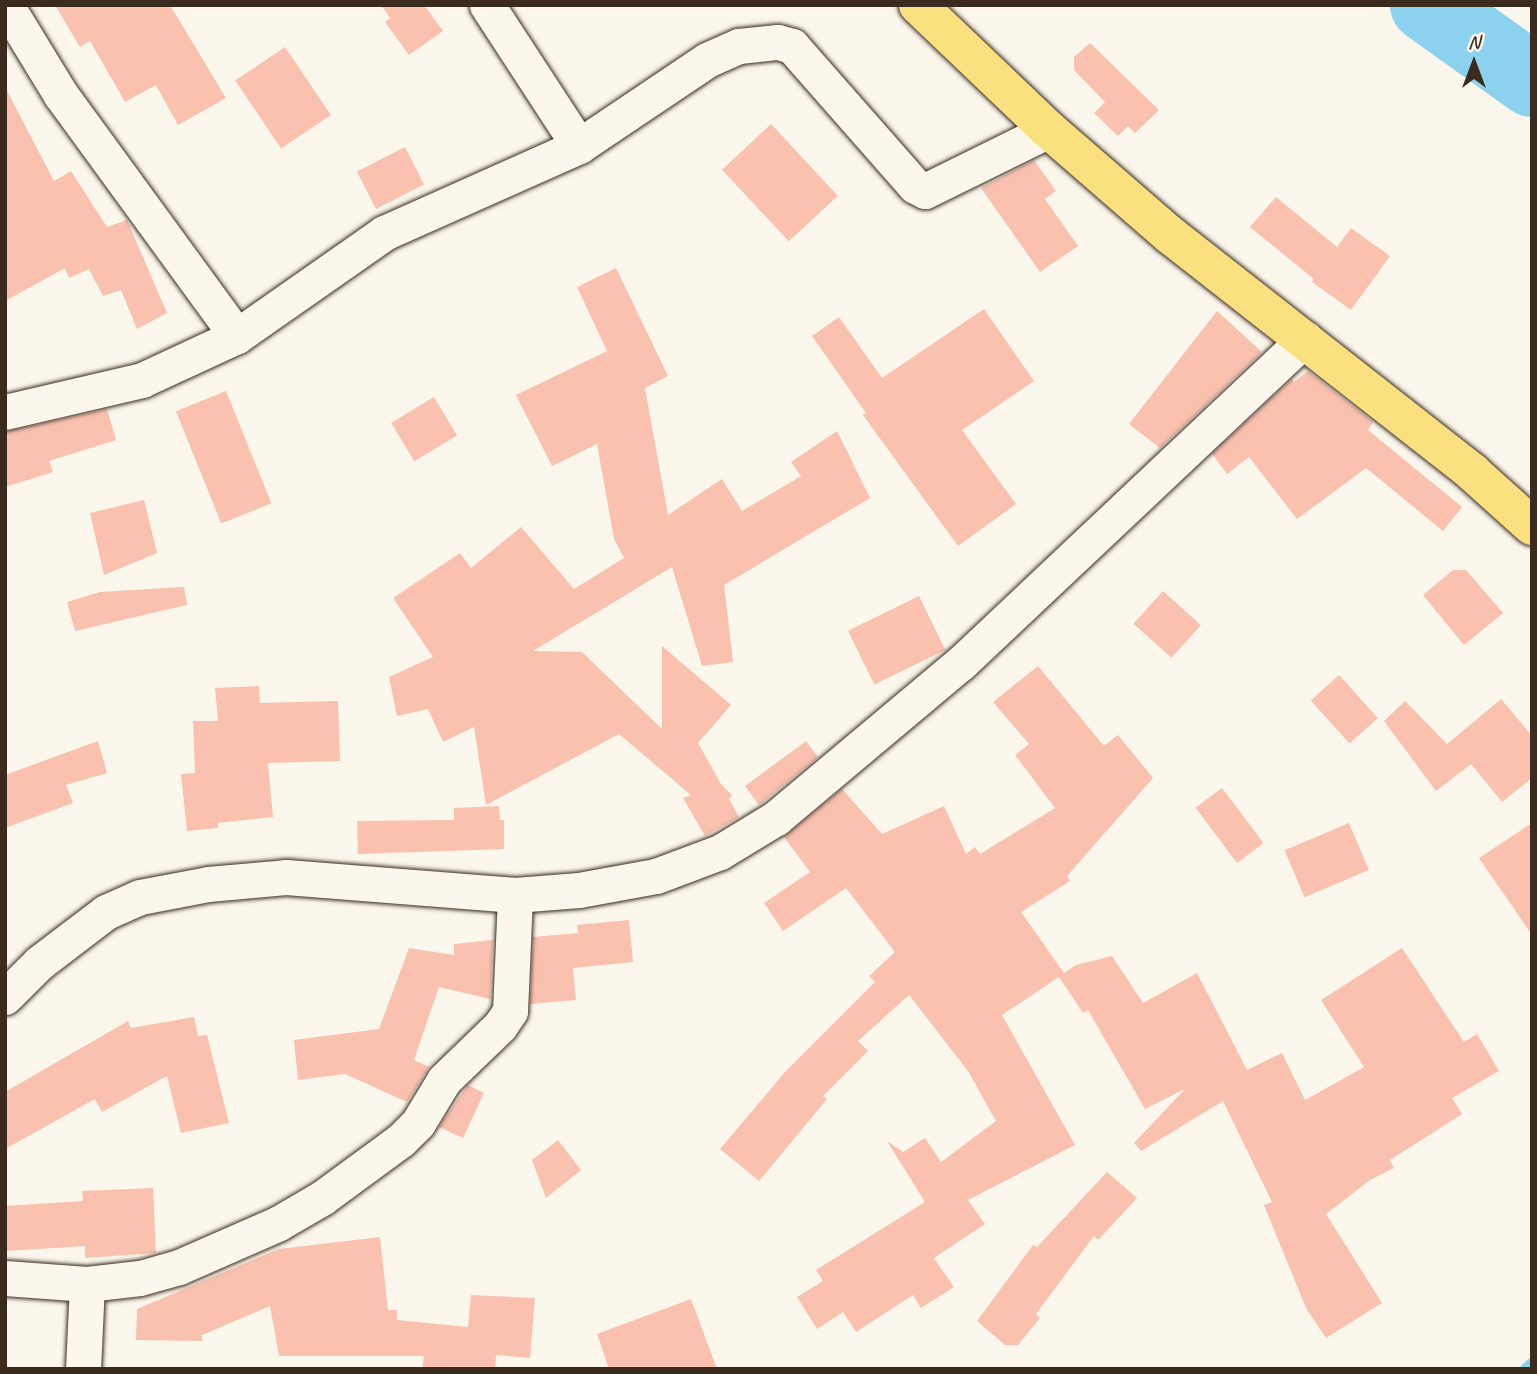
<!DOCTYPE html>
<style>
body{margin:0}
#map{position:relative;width:1537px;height:1374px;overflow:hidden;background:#fbf7ec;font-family:Caveat,sans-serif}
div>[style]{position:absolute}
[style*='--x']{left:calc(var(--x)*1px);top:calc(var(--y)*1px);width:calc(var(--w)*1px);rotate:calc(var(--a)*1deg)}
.stream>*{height:12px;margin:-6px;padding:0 6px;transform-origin:6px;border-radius:6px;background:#8cd1ed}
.river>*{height:74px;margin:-37px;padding:0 37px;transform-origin:37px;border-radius:37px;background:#8cd1ed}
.building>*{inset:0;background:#fac1af;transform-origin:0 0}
.roads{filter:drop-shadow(0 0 2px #3b2a1e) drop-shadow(0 0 2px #3b2a1e)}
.minor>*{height:35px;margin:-17.5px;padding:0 17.5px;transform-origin:17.5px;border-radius:17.5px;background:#fbf7ec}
.trunk>*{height:38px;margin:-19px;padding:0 19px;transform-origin:19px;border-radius:19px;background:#fbe080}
span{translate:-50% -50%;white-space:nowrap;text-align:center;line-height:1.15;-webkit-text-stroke:7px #fbf7ec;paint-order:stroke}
.frame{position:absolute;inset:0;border:7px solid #3b2a1e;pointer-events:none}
.north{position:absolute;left:1439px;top:28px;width:70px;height:70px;-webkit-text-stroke:5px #fbf7ec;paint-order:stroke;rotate:0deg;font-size:19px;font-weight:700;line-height:28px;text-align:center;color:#3b2a1e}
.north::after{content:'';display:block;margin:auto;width:24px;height:32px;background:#3b2a1e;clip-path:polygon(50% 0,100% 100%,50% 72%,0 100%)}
</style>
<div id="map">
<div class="stream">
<div style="--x:1526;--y:1369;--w:8;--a:-40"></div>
</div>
<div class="river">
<div style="--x:1427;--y:5;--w:129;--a:35.5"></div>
</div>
<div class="building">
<div style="clip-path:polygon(55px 5px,170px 5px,226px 98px,178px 125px,156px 85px,125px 102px,90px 41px,80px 47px)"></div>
<div style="clip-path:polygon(381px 5px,424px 5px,443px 31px,409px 55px,385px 22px,390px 18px)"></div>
<div style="clip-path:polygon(1090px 43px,1159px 110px,1135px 133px,1128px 126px,1118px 136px,1094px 113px,1105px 102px,1074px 70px,1074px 57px)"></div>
<div style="left:285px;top:47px;width:82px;height:60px;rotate:56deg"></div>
<div style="clip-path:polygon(5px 87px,54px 181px,71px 171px,107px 227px,127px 220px,167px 313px,137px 329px,121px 290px,103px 296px,89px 269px,69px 278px,65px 268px,5px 301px)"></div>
<div style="left:771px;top:124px;width:98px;height:67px;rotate:47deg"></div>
<div style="left:405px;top:147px;width:42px;height:54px;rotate:63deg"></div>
<div style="clip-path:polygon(1034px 160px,1056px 191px,1045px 199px,1078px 246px,1040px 272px,981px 188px)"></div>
<div style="clip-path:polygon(1276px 197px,1337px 247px,1351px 228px,1390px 256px,1351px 310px,1312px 282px,1314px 279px,1250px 227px)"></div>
<div style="clip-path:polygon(616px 268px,668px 376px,645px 388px,668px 515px,722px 479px,742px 511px,801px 476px,791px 462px,837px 431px,870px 498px,724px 585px,733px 662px,702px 666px,672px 567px,533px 651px,582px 652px,662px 729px,662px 646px,731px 705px,698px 743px,721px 784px,732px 795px,729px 799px,739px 817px,705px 836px,683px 798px,691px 795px,619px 734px,486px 805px,474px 727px,443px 742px,428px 709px,397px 716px,389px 677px,433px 657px,393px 598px,460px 553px,471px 568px,521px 527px,574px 589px,624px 558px,614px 539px,597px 444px,552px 466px,516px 395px,607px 351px,577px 287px)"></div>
<div style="clip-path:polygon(984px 309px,1034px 381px,962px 430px,1016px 504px,958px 546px,863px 415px,866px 413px,812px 336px,839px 317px,882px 378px)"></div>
<div style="clip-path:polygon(1217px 311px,1262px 352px,1160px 448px,1129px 424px)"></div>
<div style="clip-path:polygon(1308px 371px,1373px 422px,1368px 430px,1462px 507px,1443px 531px,1366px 468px,1297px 519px,1249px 457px,1227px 474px,1212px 454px,1292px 379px,1294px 382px)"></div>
<div style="left:226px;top:391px;width:121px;height:54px;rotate:68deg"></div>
<div style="left:434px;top:397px;width:45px;height:50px;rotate:59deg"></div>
<div style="clip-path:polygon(107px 409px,116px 440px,49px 461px,53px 472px,5px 487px,5px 432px)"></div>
<div style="clip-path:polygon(144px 500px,157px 553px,104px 575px,90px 513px)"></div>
<div style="clip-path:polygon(1453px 570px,1466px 570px,1503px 613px,1464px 645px,1423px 595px)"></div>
<div style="clip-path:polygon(184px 587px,187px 605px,75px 631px,67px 602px,100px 592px)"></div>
<div style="left:1163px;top:591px;width:51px;height:44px;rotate:42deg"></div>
<div style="left:919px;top:596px;width:60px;height:79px;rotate:64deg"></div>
<div style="clip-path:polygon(1038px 666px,1104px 746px,1118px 735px,1153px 778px,1067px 876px,1070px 881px,1021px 912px,1064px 973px,1076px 965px,1112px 956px,1143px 1003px,1197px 973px,1247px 1070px,1282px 1053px,1305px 1100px,1364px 1067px,1321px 1000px,1402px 948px,1464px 1042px,1477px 1034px,1499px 1071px,1452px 1098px,1462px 1114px,1390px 1160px,1394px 1168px,1370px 1180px,1326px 1214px,1382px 1303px,1326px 1338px,1306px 1308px,1264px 1205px,1272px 1202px,1223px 1101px,1141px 1151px,1134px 1143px,1185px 1089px,1145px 1109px,1088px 1010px,1083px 1013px,1059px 977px,1002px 1015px,1075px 1145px,968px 1200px,985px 1224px,934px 1258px,954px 1287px,921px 1308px,913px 1295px,856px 1332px,843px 1312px,817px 1329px,797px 1297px,823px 1281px,816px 1270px,925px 1202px,887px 1141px,903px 1152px,925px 1138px,941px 1162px,996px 1121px,968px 1071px,909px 995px,858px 1041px,868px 1051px,823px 1096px,827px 1099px,759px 1181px,720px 1149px,785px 1072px,875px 982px,869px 976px,895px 952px,846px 888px,783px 931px,764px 903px,810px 872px,784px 837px,842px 789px,882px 834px,944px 806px,966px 854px,975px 847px,980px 854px,1055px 808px,1015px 755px,1029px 744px,993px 702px)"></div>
<div style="left:1339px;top:675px;width:58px;height:38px;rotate:48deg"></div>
<div style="clip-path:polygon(259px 686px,260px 703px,338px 701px,340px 761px,268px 763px,273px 817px,218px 823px,218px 828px,187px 831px,181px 774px,195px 773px,193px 721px,218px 721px,215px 688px)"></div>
<div style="clip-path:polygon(1501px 699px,1532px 736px,1532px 778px,1502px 802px,1471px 764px,1436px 791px,1384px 721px,1405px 701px,1447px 744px)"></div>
<div style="clip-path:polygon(98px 741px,107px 773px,66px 785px,73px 803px,5px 828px,5px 775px)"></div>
<div style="clip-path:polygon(806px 741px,818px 757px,759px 805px,745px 786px)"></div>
<div style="left:1222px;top:788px;width:69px;height:33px;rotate:53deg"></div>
<div style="clip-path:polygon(499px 806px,500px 820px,504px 820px,504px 849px,358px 854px,357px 821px,454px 820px,454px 808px)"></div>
<div style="left:1349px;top:823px;width:51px;height:70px;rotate:67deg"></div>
<div style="clip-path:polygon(1532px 823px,1532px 935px,1479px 858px)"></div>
<div style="clip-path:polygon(629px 920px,633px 962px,573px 968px,576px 1000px,530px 1004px,533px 937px,578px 933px,577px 925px)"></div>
<div style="clip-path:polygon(493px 940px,490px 999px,439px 987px,414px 1060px,429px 1067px,407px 1102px,345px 1074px,298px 1080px,294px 1040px,379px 1029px,409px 948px,454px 955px,454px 944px)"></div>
<div style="clip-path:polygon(194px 1017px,198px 1036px,207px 1035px,229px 1123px,181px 1133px,167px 1076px,102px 1112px,95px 1099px,5px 1149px,5px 1092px,128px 1021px,131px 1028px)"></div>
<div style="clip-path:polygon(468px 1085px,484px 1093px,463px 1138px,439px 1127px)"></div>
<div style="clip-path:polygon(558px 1140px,581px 1170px,546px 1198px,532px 1160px)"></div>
<div style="clip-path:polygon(1107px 1172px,1137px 1198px,1098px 1240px,1094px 1236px,1036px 1314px,1040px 1318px,1018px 1345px,1005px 1345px,977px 1321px,1033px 1245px,1037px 1247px)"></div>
<div style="clip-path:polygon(153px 1188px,156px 1253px,85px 1258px,85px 1246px,7px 1251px,5px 1206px,83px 1201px,82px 1191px)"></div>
<div style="clip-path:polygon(380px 1237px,388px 1310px,397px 1310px,397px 1320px,468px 1327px,471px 1295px,535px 1298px,530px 1358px,496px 1355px,495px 1369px,422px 1369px,424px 1356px,279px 1356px,270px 1306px,202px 1335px,202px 1341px,136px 1340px,137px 1309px,279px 1249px)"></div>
<div style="clip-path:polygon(691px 1299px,717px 1369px,609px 1369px,597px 1334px)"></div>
</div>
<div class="roads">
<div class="minor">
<div style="--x:6;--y:5;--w:105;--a:58.6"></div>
<div style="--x:61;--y:95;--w:298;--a:53.9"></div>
<div style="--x:487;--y:5;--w:168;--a:56.9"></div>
<div style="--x:5;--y:412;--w:141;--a:-13.1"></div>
<div style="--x:142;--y:380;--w:105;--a:-24.9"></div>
<div style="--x:237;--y:336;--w:179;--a:-35"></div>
<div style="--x:384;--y:233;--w:214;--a:-24"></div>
<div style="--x:579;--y:146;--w:154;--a:-33.9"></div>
<div style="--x:707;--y:60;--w:35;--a:-24"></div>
<div style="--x:739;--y:46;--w:39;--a:-6"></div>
<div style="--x:778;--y:42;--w:15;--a:16"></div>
<div style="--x:792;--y:46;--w:186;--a:48.7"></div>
<div style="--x:915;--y:186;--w:11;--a:27"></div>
<div style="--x:925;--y:191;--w:138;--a:-26.2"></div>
<div style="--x:5;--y:997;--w:48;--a:-45"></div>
<div style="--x:39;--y:963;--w:84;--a:-37.3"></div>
<div style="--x:106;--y:912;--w:37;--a:-24"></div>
<div style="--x:140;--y:897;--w:69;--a:-10.8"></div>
<div style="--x:208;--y:884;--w:78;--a:-5.1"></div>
<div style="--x:286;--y:877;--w:230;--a:4.5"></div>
<div style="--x:515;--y:895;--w:64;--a:-4.5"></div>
<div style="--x:579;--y:890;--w:78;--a:-10.3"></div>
<div style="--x:656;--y:876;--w:68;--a:-20.6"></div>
<div style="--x:720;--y:852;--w:66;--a:-31.3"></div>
<div style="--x:776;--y:818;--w:241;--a:-40"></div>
<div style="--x:961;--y:663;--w:473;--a:-43.3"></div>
<div style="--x:5;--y:1278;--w:82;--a:4.2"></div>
<div style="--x:87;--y:1284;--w:53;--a:-6.5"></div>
<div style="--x:140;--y:1278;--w:41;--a:-15.8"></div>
<div style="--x:179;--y:1267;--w:109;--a:-23.7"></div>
<div style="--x:279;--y:1223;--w:50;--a:-30.2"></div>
<div style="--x:322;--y:1198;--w:98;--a:-36.3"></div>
<div style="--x:401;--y:1140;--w:24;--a:-45"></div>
<div style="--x:418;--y:1123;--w:50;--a:-58.8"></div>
<div style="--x:444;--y:1080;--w:78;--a:-44"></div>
<div style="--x:500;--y:1026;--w:18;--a:-56"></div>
<div style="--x:510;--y:1011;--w:116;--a:-87.5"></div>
<div style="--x:83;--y:1369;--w:85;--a:-87.3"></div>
</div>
<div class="trunk">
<div style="--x:918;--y:5;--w:181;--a:43.7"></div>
<div style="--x:1049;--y:130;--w:160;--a:41"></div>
<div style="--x:1170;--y:235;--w:384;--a:38.1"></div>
<div style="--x:1472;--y:472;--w:81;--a:42"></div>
</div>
</div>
<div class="frame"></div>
<div class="north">N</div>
</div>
